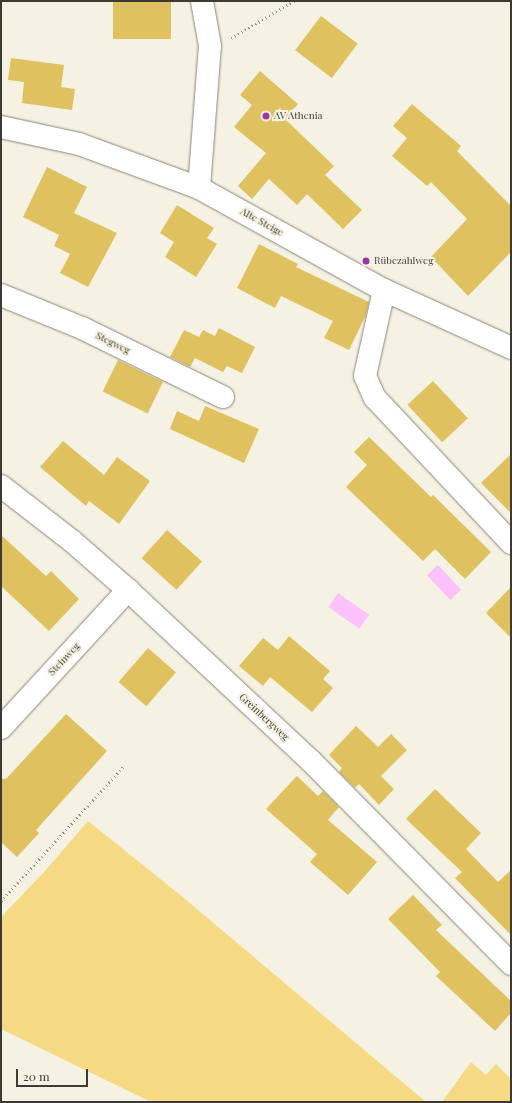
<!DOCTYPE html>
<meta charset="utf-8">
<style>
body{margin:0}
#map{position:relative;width:512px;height:1103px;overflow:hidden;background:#f6f2e3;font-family:"Playfair Display",serif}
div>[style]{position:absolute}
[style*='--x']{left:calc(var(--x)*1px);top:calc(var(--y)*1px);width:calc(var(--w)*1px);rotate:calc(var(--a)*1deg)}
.green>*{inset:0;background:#f5da83}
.water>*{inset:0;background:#fac1fa;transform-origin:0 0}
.building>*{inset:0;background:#dfc15f;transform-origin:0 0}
.path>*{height:2.5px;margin-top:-1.25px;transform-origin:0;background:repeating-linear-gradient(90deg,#928f85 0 1px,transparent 0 4px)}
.roads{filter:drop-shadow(0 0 1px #8a8679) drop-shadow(0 0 1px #8a8679)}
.street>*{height:22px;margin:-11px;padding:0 11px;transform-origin:11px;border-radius:11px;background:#fff}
.dots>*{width:11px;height:11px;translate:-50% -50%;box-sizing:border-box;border:2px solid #f6f2e3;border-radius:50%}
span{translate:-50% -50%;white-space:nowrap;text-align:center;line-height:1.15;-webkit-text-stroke:4px #f6f2e3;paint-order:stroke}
.poi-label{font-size:10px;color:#3c3a34}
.left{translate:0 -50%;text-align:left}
.street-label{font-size:10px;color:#3c3a34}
.frame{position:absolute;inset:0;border:2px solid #3c3a34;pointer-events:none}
.scale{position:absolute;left:16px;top:1069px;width:72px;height:18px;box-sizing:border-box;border:2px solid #3c3a34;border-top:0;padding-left:5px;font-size:12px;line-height:14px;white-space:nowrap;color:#3c3a34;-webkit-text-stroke:3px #f6f2e3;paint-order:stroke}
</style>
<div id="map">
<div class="green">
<div style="clip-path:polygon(88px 821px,179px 894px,426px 1102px,151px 1102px,1px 1029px,1px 917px,44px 872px)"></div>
<div style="clip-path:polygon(471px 1062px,486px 1075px,496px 1064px,511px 1079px,511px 1102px,442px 1102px)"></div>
</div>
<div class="water">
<div style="left:438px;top:565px;width:34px;height:15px;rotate:47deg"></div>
<div style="left:338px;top:593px;width:38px;height:17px;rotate:35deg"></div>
</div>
<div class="building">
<div style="left:113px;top:1px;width:58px;height:38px"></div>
<div style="left:321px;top:16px;width:46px;height:43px;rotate:37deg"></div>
<div style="clip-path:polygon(11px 58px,64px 65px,61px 87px,75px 89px,72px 110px,22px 103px,24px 82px,8px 80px)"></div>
<div style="clip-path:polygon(260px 71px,298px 104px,285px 119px,334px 166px,325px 175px,362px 210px,343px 229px,307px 194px,297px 205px,269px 179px,252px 199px,238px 186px,266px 153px,234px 127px,252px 105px,240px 95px)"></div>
<div style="clip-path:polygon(412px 104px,461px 146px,457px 151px,511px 206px,511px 252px,468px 296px,431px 257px,467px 219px,431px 182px,427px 186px,392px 156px,407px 138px,393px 126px)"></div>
<div style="clip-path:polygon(47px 167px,87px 187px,74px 213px,117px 233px,88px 287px,60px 273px,70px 254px,54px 246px,59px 235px,23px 217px)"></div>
<div style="clip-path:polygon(177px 205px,214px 228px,207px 238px,217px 244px,196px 277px,165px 257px,174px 242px,160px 233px)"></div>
<div style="clip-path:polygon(259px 244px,298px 264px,296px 267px,369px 302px,366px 315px,349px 350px,324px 338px,333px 321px,281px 296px,275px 308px,237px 288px)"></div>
<div style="clip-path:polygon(219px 328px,255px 347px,242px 373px,227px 366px,223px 372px,195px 358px,190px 367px,170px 357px,184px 330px,199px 337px,203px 330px,215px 336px)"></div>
<div style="left:118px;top:360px;width:50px;height:35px;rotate:26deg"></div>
<div style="left:433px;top:381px;width:51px;height:35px;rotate:47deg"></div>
<div style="clip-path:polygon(205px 406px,259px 429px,244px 463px,170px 429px,177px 411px,199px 421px)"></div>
<div style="clip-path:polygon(369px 437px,431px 497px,433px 495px,491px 552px,465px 579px,435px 549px,423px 561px,346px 487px,367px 465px,354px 452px)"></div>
<div style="clip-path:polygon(63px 441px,104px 475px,117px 457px,150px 481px,119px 524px,89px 501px,86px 506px,40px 467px)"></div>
<div style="clip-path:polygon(511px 454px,511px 513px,481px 483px)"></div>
<div style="left:167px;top:530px;width:47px;height:38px;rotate:42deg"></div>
<div style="clip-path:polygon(1px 535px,46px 576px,51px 571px,79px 599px,49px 631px,1px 586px)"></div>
<div style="clip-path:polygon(511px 587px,511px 638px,486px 613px)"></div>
<div style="clip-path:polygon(289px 636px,330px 671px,323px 679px,333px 688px,312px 712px,270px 677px,263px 686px,239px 666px,263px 638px,278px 650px)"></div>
<div style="left:148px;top:648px;width:37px;height:45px;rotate:41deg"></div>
<div style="clip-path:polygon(66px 714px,107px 751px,36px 830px,39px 833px,17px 857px,1px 842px,1px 779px,6px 779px)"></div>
<div style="clip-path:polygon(356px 726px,378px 747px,391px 734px,407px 750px,381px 776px,394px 789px,379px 805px,359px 784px,355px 788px,339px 772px,342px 768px,329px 755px)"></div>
<div style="clip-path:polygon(297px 776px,318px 796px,323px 791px,339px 807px,328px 820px,377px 862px,348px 895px,310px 862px,317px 854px,266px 809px)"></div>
<div style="clip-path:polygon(435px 789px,481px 833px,466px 849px,498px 882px,511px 870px,511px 935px,455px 878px,462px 872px,406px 819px)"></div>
<div style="clip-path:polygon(413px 895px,442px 925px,436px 930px,511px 1001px,511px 1013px,495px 1031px,436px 976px,440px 972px,388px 919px)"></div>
</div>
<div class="path">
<div style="--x:231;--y:38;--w:73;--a:-30.4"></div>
<div style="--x:1;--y:901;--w:183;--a:-47.7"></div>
</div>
<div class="roads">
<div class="street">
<div style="--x:1;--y:127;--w:80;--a:12.3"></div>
<div style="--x:79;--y:144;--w:128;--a:20.1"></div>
<div style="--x:199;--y:188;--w:211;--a:28.9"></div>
<div style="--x:384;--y:290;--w:140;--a:24.5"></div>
<div style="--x:199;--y:188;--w:142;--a:-85.6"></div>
<div style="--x:210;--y:46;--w:46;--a:-100.1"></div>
<div style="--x:384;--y:290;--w:88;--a:102.5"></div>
<div style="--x:365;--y:376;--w:24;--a:66"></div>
<div style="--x:375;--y:398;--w:199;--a:46.8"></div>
<div style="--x:1;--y:295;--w:87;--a:22.2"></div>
<div style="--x:82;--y:328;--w:157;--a:26.1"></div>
<div style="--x:1;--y:486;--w:90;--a:37.8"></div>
<div style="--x:72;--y:541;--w:74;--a:41.2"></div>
<div style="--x:128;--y:590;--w:250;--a:43.1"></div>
<div style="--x:311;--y:761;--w:285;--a:45.4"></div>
<div style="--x:1;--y:728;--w:188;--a:-47.4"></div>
</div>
</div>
<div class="dots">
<div style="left:266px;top:116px;background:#9a389e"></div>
<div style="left:366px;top:261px;background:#9a389e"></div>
</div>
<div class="poi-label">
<span class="left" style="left:274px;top:116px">AV Athenia</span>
<span class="left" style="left:374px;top:261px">Rübezahlweg</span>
</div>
<div class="street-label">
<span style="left:262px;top:222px;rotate:29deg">Alte Steige</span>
<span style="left:113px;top:343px;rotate:26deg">Stegweg</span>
<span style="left:64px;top:659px;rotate:-47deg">Steinweg</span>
<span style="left:264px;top:717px;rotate:43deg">Greinbergweg</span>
</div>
<div class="frame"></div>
<div class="scale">20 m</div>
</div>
